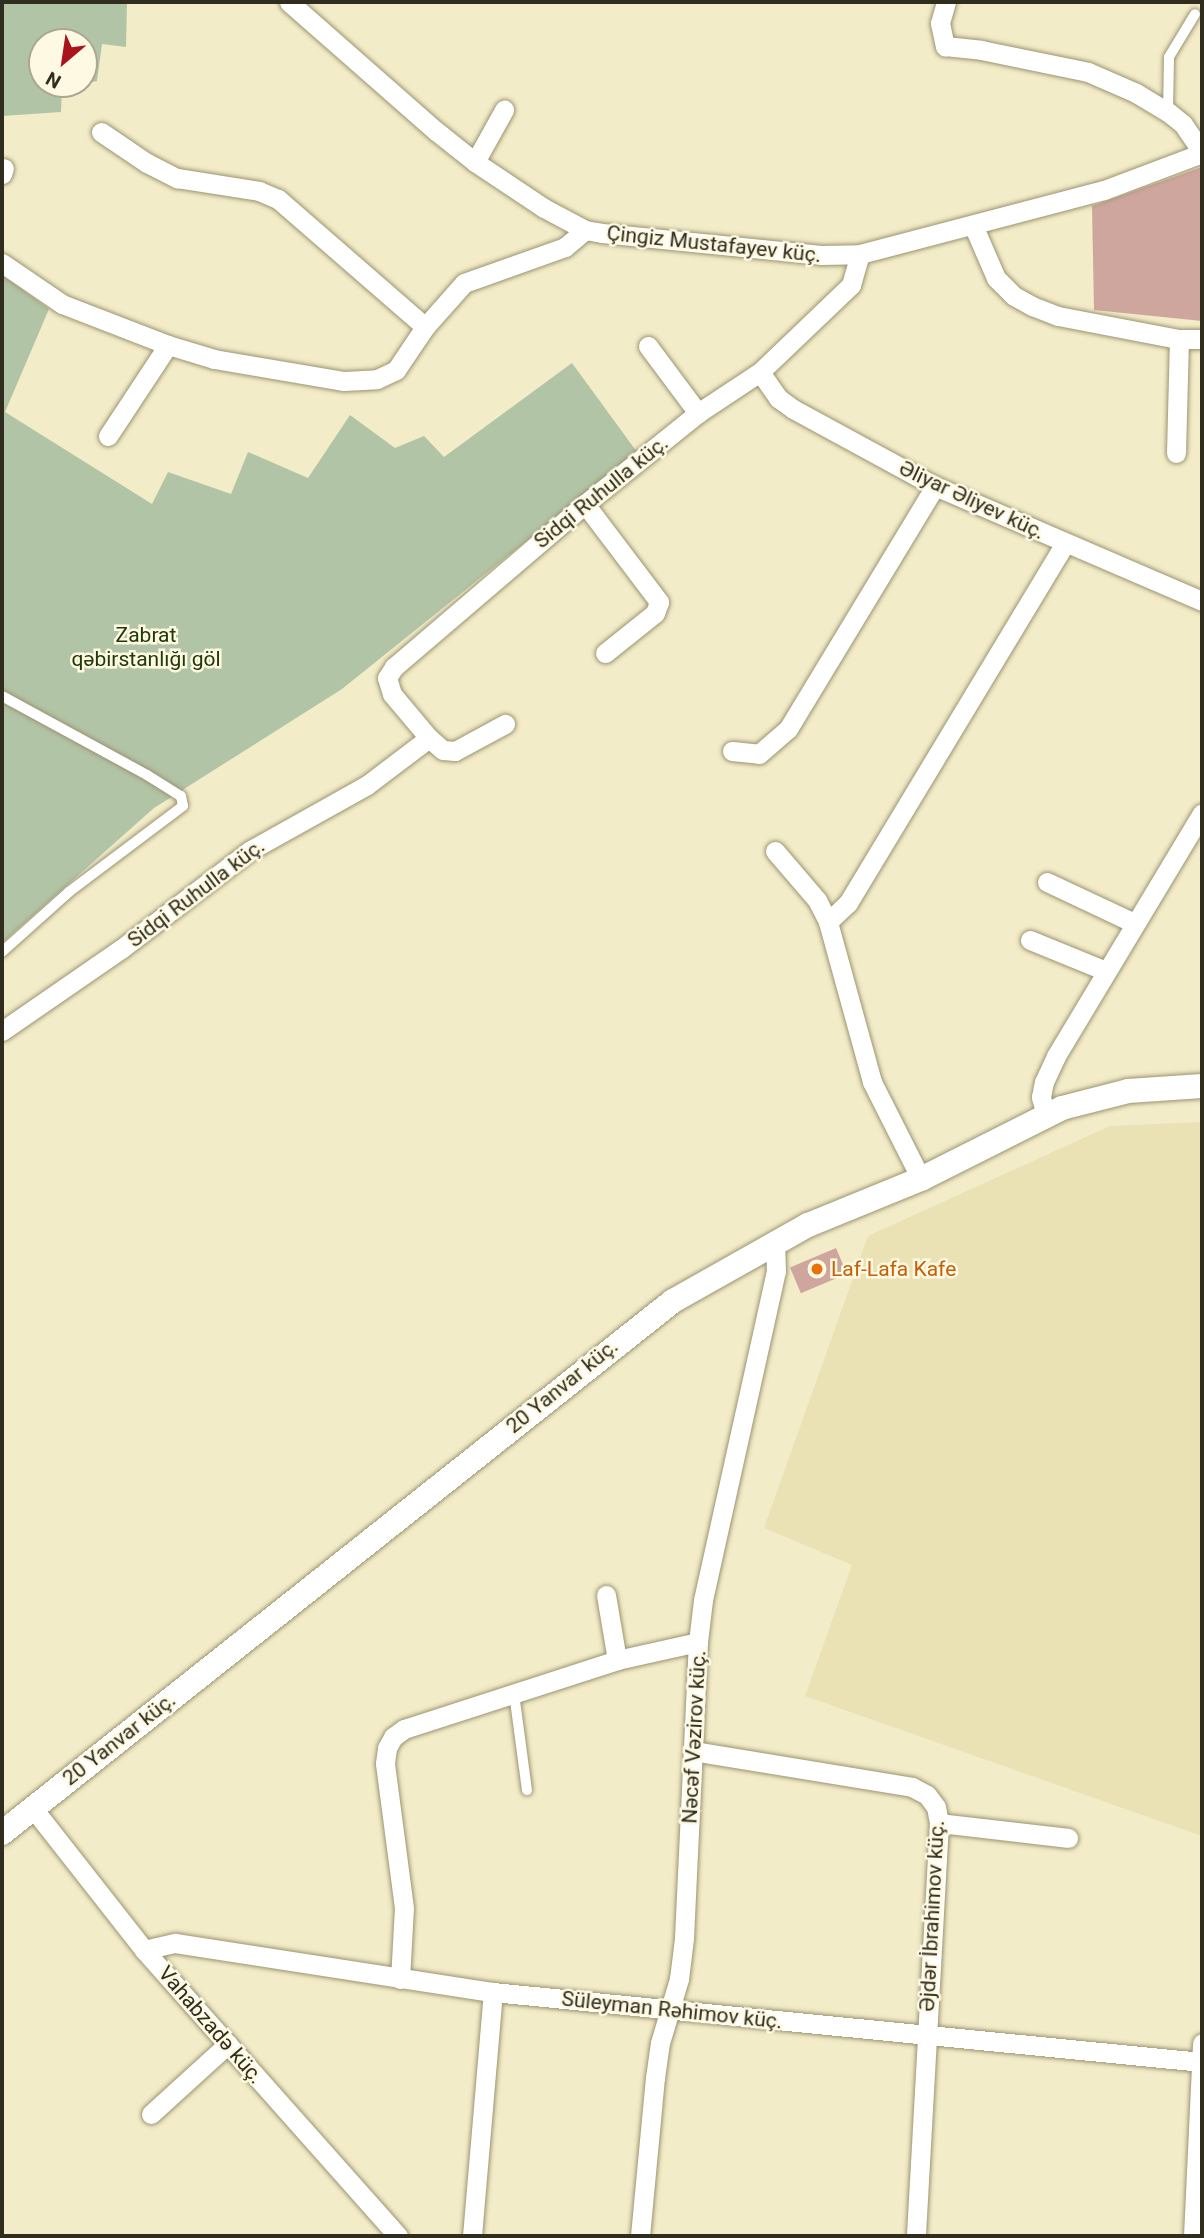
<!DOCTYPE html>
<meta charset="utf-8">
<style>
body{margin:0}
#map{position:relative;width:1204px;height:2238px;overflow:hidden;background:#f3ecc8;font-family:Roboto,sans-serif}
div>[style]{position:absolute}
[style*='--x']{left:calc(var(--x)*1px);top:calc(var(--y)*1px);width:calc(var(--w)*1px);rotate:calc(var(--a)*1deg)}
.built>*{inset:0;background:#eae1b5}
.green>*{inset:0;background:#b2c4a6}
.building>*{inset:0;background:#cfa69e;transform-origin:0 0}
.roads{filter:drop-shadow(0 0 2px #9b9472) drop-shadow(0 0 2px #9b9472)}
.service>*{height:10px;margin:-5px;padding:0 5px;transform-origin:5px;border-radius:5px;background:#fff}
.minor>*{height:19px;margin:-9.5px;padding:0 9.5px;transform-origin:9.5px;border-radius:9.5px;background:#fff}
.tertiary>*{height:24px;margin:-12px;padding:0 12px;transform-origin:12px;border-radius:12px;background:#fff}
.dots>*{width:19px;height:19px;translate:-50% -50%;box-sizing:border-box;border:4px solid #fdf9e3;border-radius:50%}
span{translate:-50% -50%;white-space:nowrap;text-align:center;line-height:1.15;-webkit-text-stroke:5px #fdf9e3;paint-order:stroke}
.street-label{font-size:21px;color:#302d1f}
.park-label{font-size:21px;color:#213a08}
.food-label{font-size:21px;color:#c56008}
.left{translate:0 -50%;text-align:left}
.frame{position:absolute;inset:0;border:4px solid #302d1f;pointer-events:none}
.north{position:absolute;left:28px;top:28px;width:70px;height:70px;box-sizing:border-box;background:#fdf9e3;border:2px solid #aba795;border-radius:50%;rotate:209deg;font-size:19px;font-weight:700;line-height:28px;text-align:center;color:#302d1f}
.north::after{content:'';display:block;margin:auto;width:24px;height:32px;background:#a9141a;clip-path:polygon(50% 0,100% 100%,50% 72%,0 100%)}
</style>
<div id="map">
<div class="built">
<div style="clip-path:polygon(1202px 1122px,1202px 1836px,805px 1696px,852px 1565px,764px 1528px,868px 1236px,1110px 1126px)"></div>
</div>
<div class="green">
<div style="clip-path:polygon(2px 2px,127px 2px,126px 47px,102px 44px,97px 81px,84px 84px,84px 42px,42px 42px,42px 84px,83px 84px,62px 89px,61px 112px,2px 116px)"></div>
<div style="clip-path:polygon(2px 275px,49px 309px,5px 412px,152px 504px,168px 472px,231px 494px,248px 452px,308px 478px,350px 415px,395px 448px,424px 436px,444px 457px,572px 363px,637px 452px,342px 689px,154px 808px,2px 943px)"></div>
</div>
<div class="building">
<div style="clip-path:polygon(1202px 167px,1202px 321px,1094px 310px,1092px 206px)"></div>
<div style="left:836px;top:1248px;width:28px;height:50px;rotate:67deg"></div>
</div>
<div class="roads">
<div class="service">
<div style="--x:1168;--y:111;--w:54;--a:-88.9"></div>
<div style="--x:1169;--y:57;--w:50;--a:-58.8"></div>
<div style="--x:2;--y:696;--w:165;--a:28.6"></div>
<div style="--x:147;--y:775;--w:40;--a:32"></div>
<div style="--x:181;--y:796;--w:10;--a:79"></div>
<div style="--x:183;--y:806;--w:143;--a:143"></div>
<div style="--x:69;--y:892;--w:90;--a:138.2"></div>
<div style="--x:514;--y:1693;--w:98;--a:82.4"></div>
</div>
<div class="minor">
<div style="--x:289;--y:2;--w:196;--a:41.3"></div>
<div style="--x:436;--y:131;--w:50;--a:38.5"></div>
<div style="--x:475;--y:162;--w:83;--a:33.7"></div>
<div style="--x:544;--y:208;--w:47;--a:28.2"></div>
<div style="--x:585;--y:230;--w:17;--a:10"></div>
<div style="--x:602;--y:233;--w:220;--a:5.7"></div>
<div style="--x:821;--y:255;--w:39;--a:-1"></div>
<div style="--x:860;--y:254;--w:252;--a:-14.7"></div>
<div style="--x:1104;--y:190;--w:105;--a:-20.7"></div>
<div style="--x:946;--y:2;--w:22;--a:106"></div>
<div style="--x:940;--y:23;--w:24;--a:78"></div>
<div style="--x:945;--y:46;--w:36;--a:6"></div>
<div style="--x:981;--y:50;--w:109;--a:11.6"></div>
<div style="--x:1088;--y:72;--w:52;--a:23.6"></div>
<div style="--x:1136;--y:93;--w:37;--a:31"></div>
<div style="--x:1168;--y:112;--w:19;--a:39"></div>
<div style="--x:1183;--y:124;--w:34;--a:56"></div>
<div style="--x:101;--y:132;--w:55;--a:34"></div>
<div style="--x:147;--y:163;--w:34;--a:27"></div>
<div style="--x:177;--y:178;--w:83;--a:9"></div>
<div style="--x:259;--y:191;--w:21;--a:23"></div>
<div style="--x:278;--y:199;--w:195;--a:41"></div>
<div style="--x:475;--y:162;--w:60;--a:-60.9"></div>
<div style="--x:2;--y:174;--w:6;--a:-72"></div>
<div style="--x:973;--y:225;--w:58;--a:66.5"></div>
<div style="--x:996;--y:278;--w:25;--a:45"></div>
<div style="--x:1014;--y:296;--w:21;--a:29"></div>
<div style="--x:1032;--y:306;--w:28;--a:21"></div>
<div style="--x:1058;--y:316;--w:123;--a:10.8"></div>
<div style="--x:1179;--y:339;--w:23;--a:0"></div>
<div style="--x:2;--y:263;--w:73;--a:34.3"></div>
<div style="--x:62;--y:304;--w:114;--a:21.1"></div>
<div style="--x:168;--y:345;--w:48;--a:16.9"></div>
<div style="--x:214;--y:359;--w:132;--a:9.6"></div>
<div style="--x:344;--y:381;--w:33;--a:-3"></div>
<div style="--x:377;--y:379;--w:21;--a:-25"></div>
<div style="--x:396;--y:370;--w:52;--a:-56"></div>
<div style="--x:425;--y:327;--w:59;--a:-48.4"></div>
<div style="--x:464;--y:283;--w:107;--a:-19.6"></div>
<div style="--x:565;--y:247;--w:26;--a:-40"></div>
<div style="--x:648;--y:346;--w:84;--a:53.3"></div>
<div style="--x:760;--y:372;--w:32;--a:55"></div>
<div style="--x:778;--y:398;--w:19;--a:36"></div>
<div style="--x:793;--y:409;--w:162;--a:28.5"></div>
<div style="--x:935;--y:486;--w:291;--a:23.3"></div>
<div style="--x:108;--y:436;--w:109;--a:-56.6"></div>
<div style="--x:1176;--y:453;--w:114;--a:-88.5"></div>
<div style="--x:585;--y:504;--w:123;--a:52.9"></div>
<div style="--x:659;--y:602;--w:12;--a:110"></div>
<div style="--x:655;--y:613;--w:64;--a:141.3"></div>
<div style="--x:429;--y:738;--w:18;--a:41"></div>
<div style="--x:443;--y:750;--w:12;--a:5"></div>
<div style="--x:455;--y:751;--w:57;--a:-28.4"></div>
<div style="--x:732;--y:751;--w:27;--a:6"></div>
<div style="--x:759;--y:754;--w:38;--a:-41"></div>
<div style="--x:788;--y:729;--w:284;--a:-58.8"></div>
<div style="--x:775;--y:851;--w:65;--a:49.4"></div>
<div style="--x:817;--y:900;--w:25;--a:63"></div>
<div style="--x:828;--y:922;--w:166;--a:74.6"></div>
<div style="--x:872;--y:1082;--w:109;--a:63.2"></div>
<div style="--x:1047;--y:882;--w:96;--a:25.2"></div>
<div style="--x:828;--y:922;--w:28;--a:-44"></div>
<div style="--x:848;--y:903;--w:420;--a:-58.9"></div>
<div style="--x:1030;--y:940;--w:82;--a:22.2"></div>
<div style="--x:2;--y:1031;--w:145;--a:-34.6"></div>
<div style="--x:121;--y:949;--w:161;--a:-37.4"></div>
<div style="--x:249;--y:851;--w:135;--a:-29.2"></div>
<div style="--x:367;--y:785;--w:78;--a:-37.2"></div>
<div style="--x:429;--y:738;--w:57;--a:-130.1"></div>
<div style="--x:392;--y:694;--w:17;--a:-107"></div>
<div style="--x:387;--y:678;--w:13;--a:-58"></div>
<div style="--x:394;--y:667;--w:251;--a:-40.5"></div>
<div style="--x:585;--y:504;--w:145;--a:-38.8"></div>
<div style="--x:698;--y:413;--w:74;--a:-33.5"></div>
<div style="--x:760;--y:372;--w:126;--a:-43.7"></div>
<div style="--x:851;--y:285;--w:32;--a:-74"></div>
<div style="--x:1046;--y:1115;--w:19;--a:-106"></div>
<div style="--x:1041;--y:1097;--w:15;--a:-79"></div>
<div style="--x:1044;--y:1082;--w:29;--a:-65"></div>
<div style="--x:1056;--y:1056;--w:283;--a:-59"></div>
<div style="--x:606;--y:1595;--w:66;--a:80.4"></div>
<div style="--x:693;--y:1751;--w:222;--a:9.3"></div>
<div style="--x:912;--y:1787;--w:17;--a:28"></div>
<div style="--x:927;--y:1795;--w:15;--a:53"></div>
<div style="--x:936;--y:1807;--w:16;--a:79"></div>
<div style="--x:939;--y:1823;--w:414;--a:93.2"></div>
<div style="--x:32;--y:1807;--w:182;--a:51.9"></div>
<div style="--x:144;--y:1950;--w:383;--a:48.4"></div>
<div style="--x:939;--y:1823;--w:130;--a:6.6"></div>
<div style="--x:144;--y:1950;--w:32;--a:-13"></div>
<div style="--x:175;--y:1943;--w:322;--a:8.8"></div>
<div style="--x:493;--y:1992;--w:712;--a:5.64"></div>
<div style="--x:400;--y:1979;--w:71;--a:-86.8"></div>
<div style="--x:404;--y:1908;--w:146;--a:-97.5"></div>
<div style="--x:385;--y:1763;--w:15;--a:-82"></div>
<div style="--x:387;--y:1748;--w:13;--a:-61"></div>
<div style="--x:393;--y:1737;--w:14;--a:-36"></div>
<div style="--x:404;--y:1729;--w:224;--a:-17.9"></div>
<div style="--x:617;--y:1660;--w:83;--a:-12.5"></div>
<div style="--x:151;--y:2114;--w:104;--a:-42.3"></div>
<div style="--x:472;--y:2236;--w:245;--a:-85.1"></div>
<div style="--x:640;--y:2236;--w:159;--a:-84.6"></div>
<div style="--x:655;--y:2078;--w:35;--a:-82"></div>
<div style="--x:660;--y:2043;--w:67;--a:-73.5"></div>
<div style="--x:679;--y:1979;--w:41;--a:-83"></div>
<div style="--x:684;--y:1938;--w:296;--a:-87.3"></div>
<div style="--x:698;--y:1642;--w:42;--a:-83.2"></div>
<div style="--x:703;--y:1600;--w:337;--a:-77.5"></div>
<div style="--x:776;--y:1271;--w:29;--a:-92"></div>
<div style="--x:1193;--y:2236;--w:193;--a:-87.3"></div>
</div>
<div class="tertiary">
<div style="--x:2;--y:1833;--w:856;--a:-38.41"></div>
<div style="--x:673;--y:1301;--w:155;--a:-29.4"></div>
<div style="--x:808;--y:1225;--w:122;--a:-22.2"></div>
<div style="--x:921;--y:1179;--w:158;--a:-26.7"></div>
<div style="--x:1062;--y:1108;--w:68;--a:-14.4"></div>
<div style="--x:1128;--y:1091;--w:74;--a:-3.9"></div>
</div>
</div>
<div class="dots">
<div style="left:817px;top:1269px;background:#e8710a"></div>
</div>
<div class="street-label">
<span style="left:714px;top:244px;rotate:6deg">Çingiz Mustafayev küç.</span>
<span style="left:601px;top:492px;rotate:-39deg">Sidqi Ruhulla küç.</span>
<span style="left:972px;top:500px;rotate:25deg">Əliyar Əliyev küç.</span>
<span style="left:196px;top:893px;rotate:-37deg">Sidqi Ruhulla küç.</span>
<span style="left:562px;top:1386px;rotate:-39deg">20 Yanvar küç.</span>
<span style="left:694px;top:1737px;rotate:-87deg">Nəcəf Vəzirov küç.</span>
<span style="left:119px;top:1739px;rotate:-38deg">20 Yanvar küç.</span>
<span style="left:932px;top:1916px;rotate:-87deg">Əjdər İbrahimov küç.</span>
<span style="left:672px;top:2010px;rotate:6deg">Süleyman Rəhimov küç.</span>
<span style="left:211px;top:2025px;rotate:49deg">Vahabzadə küç.</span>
</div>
<div class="park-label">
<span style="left:146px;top:647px">Zabrat<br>qəbirstanlığı göl</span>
</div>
<div class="food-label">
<span class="left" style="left:831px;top:1269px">Laf-Lafa Kafe</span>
</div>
<div class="frame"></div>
<div class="north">N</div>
</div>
